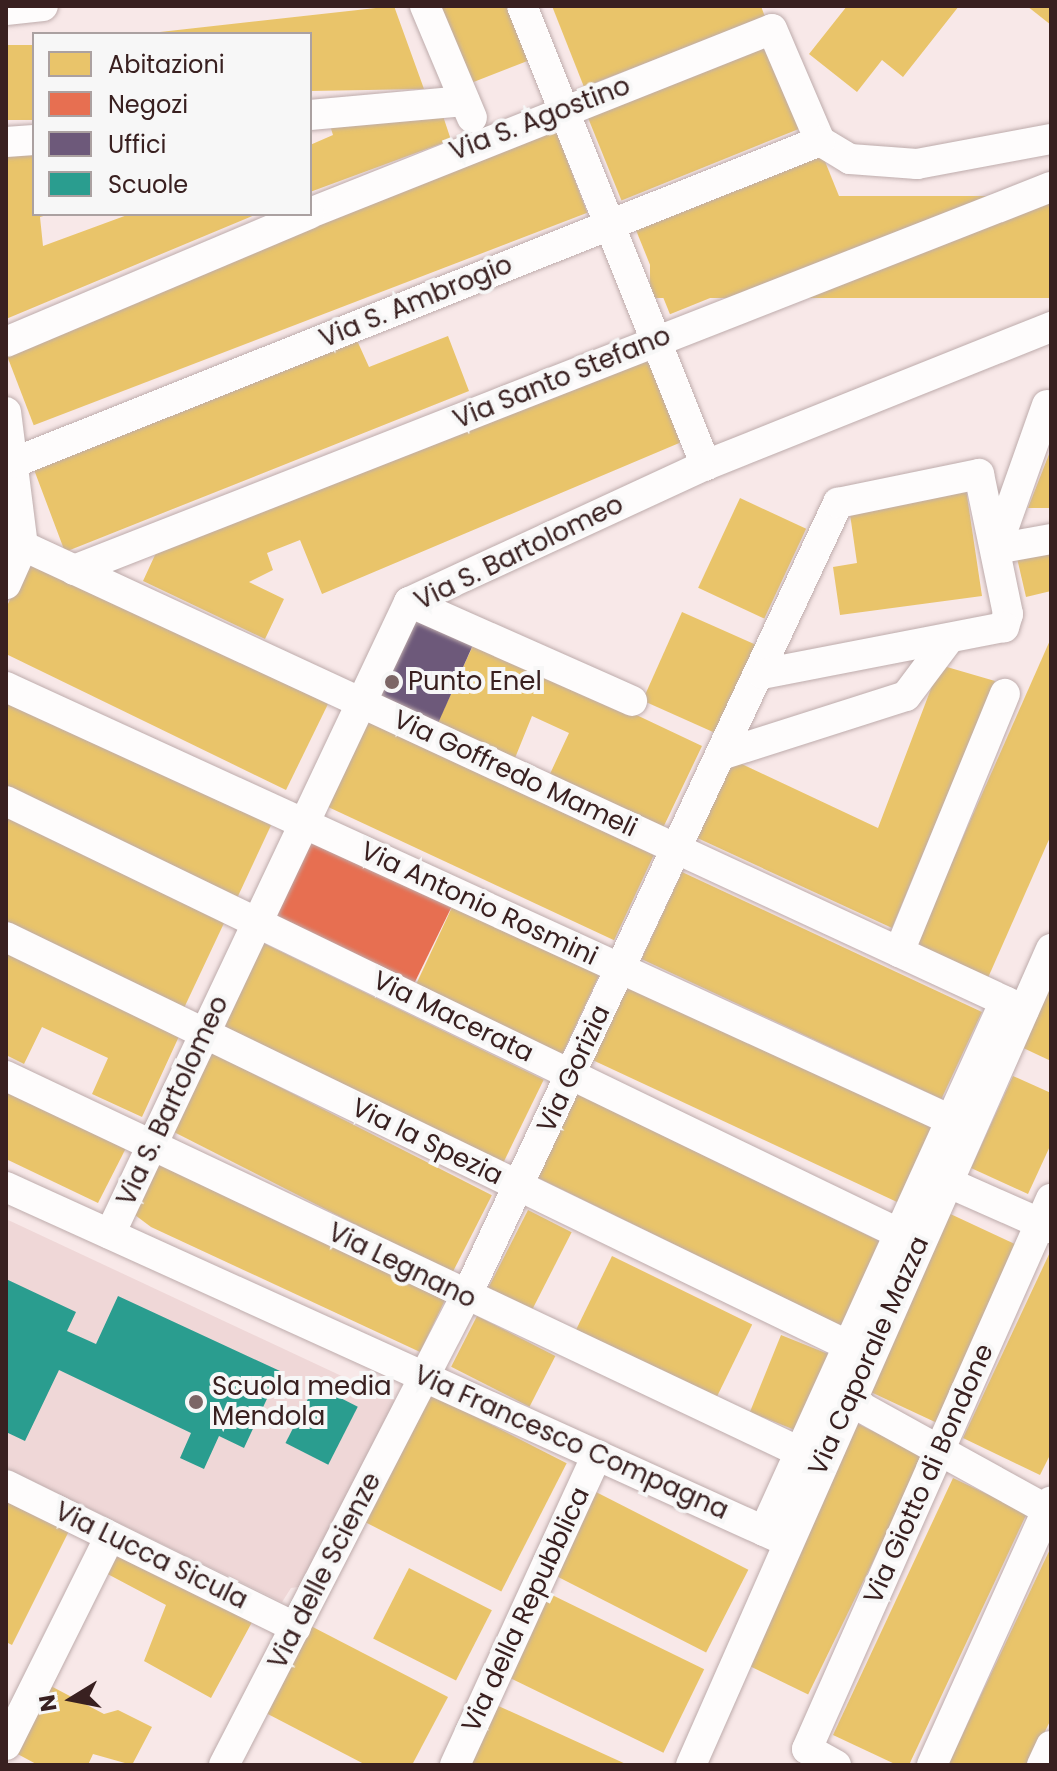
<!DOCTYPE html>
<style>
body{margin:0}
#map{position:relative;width:1057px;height:1771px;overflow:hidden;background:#f8e8e8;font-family:Poppins,sans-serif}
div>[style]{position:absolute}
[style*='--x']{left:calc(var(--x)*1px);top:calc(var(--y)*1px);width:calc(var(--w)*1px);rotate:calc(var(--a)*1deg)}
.built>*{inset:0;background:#efd7d7}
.homes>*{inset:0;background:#e9c46a;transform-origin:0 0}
.shops>*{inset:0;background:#e76f51;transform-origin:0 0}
.offices>*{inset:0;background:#6d597a;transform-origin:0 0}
.schools>*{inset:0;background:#2a9d8f;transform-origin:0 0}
.roads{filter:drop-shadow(0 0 2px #beacac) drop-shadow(0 0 2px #beacac)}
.street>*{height:30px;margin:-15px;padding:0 15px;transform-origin:15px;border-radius:15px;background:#fefcfc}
.dots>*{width:22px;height:22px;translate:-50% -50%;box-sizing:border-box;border:4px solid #f7f7f7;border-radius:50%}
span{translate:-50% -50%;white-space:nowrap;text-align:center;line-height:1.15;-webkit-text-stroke:8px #f7f7f7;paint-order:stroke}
.street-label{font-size:26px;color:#392020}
.poi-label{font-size:26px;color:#392020}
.left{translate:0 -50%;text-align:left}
.frame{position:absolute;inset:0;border:8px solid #392020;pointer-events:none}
.legend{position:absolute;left:32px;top:32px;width:280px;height:184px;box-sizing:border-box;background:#f7f7f7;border:2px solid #aba1a1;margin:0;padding:10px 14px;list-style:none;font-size:24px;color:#392020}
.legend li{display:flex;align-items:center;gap:16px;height:40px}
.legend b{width:40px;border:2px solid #aba1a1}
.north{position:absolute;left:32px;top:1659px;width:80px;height:80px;-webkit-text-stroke:6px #f7f7f7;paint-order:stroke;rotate:260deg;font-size:22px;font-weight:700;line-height:32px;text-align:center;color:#392020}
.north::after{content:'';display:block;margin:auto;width:28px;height:36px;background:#392020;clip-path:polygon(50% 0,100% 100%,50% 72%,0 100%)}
</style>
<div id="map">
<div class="built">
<div style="clip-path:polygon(6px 1219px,395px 1401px,306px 1586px,291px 1588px,282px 1602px,6px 1468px)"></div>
</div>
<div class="homes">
<div style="clip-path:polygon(394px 6px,424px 89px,310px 91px,310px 34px,142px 34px)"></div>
<div style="clip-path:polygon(439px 6px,508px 6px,530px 60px,471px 83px)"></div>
<div style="clip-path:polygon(552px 6px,761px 6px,765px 17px,584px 87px)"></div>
<div style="clip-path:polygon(847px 6px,959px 6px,903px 77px,882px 60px,857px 92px,809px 54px)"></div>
<div style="clip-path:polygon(1027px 6px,1051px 6px,1051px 25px)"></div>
<div style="left:768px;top:40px;width:94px;height:196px;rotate:68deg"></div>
<div style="left:34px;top:45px;width:75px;height:28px;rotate:90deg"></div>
<div style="clip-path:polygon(439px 104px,451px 140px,310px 192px,310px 145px,333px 135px,328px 119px)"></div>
<div style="left:554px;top:126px;width:93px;height:593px;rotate:69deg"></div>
<div style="clip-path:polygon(34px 143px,34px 214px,50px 214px,40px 217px,43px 246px,130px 214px,257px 214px,6px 319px,6px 146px)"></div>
<div style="left:820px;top:149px;width:97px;height:201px;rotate:68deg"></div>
<div style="left:1051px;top:196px;width:102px;height:401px;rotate:90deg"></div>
<div style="clip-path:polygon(355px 336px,369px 367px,448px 336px,469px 391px,65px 552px,33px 467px)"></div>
<div style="clip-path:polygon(648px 356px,684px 441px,322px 594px,300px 540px,267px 553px,273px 570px,249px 582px,284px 599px,265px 639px,143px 581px,161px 542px)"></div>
<div style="clip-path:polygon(1051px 449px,1051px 508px,1028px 508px)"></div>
<div style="clip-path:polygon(966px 489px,982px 596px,840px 615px,833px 567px,857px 563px,849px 507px)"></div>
<div style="left:740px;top:498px;width:73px;height:99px;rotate:25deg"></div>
<div style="clip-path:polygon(1051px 551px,1051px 591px,1026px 597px,1017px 558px)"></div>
<div style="clip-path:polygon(29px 560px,328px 704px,286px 790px,6px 654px,6px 608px)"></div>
<div style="left:682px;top:612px;width:82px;height:97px;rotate:24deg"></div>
<div style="clip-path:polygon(1051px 638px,1051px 835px,987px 980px,914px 948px)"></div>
<div style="clip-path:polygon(476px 639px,702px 746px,662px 830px,549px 776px,569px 733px,532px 716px,515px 758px,438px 722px)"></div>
<div style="clip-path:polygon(940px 665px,995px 681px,892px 928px,693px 836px,729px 758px,878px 828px)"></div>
<div style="left:6px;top:698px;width:294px;height:91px;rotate:25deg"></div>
<div style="left:362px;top:719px;width:322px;height:94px;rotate:25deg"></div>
<div style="clip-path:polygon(6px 816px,225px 921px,184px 1008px,6px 923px)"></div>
<div style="left:682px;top:872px;width:331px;height:96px;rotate:25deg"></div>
<div style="left:454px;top:903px;width:162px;height:91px;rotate:25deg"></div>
<div style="left:257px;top:940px;width:319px;height:93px;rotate:26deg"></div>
<div style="clip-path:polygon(6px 950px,181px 1032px,142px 1117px,92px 1094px,108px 1058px,42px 1027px,24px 1064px,6px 1055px)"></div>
<div style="clip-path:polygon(1051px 975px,1051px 1061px,1019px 1046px)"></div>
<div style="left:626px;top:984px;width:346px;height:83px;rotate:25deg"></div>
<div style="left:205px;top:1049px;width:322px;height:88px;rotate:27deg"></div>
<div style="clip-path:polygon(1013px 1076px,1051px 1093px,1051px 1144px,1028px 1194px,971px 1168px)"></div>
<div style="clip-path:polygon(6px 1092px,126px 1148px,98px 1203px,6px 1159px)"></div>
<div style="left:576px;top:1093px;width:344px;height:93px;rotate:26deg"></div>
<div style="clip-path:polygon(152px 1158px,445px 1300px,420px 1352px,151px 1227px,127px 1209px)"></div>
<div style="left:528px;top:1210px;width:49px;height:89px;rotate:27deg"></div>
<div style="left:944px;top:1211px;width:84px;height:195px;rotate:25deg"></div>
<div style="clip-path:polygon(1051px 1250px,1051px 1453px,1040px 1475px,963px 1438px)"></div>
<div style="left:612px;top:1256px;width:156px;height:82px;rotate:26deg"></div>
<div style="left:477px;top:1316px;width:88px;height:57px;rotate:27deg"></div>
<div style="left:781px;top:1335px;width:57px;height:83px;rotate:22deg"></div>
<div style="left:425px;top:1391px;width:159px;height:144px;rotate:27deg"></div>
<div style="left:856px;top:1423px;width:76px;height:265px;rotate:26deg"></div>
<div style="clip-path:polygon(953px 1478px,1027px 1513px,909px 1765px,897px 1765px,833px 1735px)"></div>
<div style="left:596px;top:1492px;width:171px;height:93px;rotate:27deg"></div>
<div style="clip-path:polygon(6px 1497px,70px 1529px,12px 1645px,6px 1642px)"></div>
<div style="clip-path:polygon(114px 1542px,257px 1613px,211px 1698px,144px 1661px,166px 1605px,100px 1570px)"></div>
<div style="clip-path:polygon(1051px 1547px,1051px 1719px,1029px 1765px,948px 1765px)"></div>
<div style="left:409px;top:1568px;width:93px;height:79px;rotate:27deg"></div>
<div style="left:546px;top:1592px;width:176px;height:93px;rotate:26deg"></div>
<div style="clip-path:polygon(307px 1624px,448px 1697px,412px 1765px,366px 1765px,262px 1711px)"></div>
<div style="clip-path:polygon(47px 1684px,104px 1714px,118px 1710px,152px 1727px,132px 1765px,93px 1754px,88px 1765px,38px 1765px,12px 1751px)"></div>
<div style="clip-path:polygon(494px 1704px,628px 1765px,466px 1765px)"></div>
</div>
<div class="shops">
<div style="left:309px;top:832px;width:161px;height:92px;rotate:26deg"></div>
</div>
<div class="offices">
<div style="left:409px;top:609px;width:73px;height:92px;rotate:24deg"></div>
</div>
<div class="schools">
<div style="clip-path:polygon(6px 1279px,76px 1312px,67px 1331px,96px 1344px,118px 1296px,280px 1371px,244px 1448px,219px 1436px,204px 1469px,180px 1458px,191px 1433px,59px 1370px,25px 1441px,6px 1432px)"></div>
<div style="left:315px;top:1385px;width:48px;height:65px;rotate:27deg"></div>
</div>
<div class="roads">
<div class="street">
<div style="--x:425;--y:6;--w:121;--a:67.2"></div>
<div style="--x:522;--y:6;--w:495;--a:68.2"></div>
<div style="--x:6;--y:10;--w:37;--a:-6"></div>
<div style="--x:310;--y:115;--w:155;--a:-5.2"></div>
<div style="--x:6;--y:142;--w:28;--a:-4"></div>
<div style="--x:310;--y:213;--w:497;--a:-21.7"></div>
<div style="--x:772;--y:29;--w:122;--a:66.8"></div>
<div style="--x:820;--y:141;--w:35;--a:31"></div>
<div style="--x:850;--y:159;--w:67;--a:4.3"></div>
<div style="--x:917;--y:164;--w:136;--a:-10.6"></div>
<div style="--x:6;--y:342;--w:329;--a:-22.9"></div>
<div style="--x:1047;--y:405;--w:153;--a:109.5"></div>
<div style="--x:996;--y:549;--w:56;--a:-10.3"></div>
<div style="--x:6;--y:412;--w:135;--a:82.8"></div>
<div style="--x:23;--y:546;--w:42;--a:114.1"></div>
<div style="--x:13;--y:463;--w:869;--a:-21.75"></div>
<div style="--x:6;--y:538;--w:1122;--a:24.87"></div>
<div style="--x:74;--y:570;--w:1049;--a:-21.41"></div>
<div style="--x:409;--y:602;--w:244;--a:23.9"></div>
<div style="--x:6;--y:687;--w:1039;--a:24.62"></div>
<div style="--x:724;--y:754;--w:191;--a:-17.7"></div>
<div style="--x:906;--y:696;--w:70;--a:-53.1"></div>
<div style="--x:6;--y:801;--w:993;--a:25.84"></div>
<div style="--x:6;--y:937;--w:937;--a:25.88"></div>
<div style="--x:899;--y:952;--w:279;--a:-67.7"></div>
<div style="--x:6;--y:1076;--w:879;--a:25.34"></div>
<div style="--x:947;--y:1182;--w:114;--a:23.9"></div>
<div style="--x:6;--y:1187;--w:857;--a:24.41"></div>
<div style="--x:110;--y:1234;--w:699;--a:-64.68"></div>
<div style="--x:409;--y:602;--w:327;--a:-24.8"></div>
<div style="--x:706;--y:465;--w:372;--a:-21.8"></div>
<div style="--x:850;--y:1401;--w:230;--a:28.9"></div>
<div style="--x:6;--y:1485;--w:323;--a:26.2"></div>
<div style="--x:764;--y:1531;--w:582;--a:-65.55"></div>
<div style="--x:6;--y:1745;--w:233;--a:-63.5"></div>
<div style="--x:224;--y:1765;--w:541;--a:-62.72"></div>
<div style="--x:472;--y:1284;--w:863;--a:-64.89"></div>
<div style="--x:838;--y:503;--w:144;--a:-11.6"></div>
<div style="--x:979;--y:474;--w:143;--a:78.3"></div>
<div style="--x:1008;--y:614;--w:14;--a:107"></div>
<div style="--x:1004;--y:627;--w:246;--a:169"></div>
<div style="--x:455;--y:1765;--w:341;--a:-65.4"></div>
<div style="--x:691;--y:1765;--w:892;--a:-66.19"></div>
<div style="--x:836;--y:1765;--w:33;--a:-151"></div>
<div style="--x:807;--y:1749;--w:602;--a:-66.08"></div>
<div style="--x:932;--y:1765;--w:289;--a:-65.7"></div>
<div style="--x:1042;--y:1765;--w:21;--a:-65"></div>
</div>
</div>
<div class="dots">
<div style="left:392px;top:682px;background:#7c6666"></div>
<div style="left:196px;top:1402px;background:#7c6666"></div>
</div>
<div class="street-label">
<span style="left:540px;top:119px;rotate:-21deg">Via S. Agostino</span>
<span style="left:416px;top:302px;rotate:-22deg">Via S. Ambrogio</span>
<span style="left:562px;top:378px;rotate:-22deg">Via Santo Stefano</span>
<span style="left:519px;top:553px;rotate:-26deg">Via S. Bartolomeo</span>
<span style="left:515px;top:774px;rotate:25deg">Via Goffredo Mameli</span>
<span style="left:479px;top:904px;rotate:25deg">Via Antonio Rosmini</span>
<span style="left:453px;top:1017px;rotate:26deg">Via Macerata</span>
<span style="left:574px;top:1069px;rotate:-65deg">Via Gorizia</span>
<span style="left:173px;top:1101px;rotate:-65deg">Via S. Bartolomeo</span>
<span style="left:427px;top:1142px;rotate:26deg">Via la Spezia</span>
<span style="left:402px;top:1266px;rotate:26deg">Via Legnano</span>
<span style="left:869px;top:1356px;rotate:-66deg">Via Caporale Mazza</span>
<span style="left:571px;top:1443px;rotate:24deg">Via Francesco Compagna</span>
<span style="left:929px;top:1474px;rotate:-66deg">Via Giotto di Bondone</span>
<span style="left:151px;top:1556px;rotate:26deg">Via Lucca Sicula</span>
<span style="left:325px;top:1571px;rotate:-63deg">Via delle Scienze</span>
<span style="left:526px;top:1610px;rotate:-65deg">Via della Repubblica</span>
</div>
<div class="poi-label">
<span class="left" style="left:408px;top:682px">Punto Enel</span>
<span class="left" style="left:212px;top:1402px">Scuola media<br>Mendola</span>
</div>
<div class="frame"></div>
<ul class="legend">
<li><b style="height:22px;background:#e9c46a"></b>Abitazioni</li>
<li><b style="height:22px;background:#e76f51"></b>Negozi</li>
<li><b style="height:22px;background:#6d597a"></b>Uffici</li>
<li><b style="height:22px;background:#2a9d8f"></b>Scuole</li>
</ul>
<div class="north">N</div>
</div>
